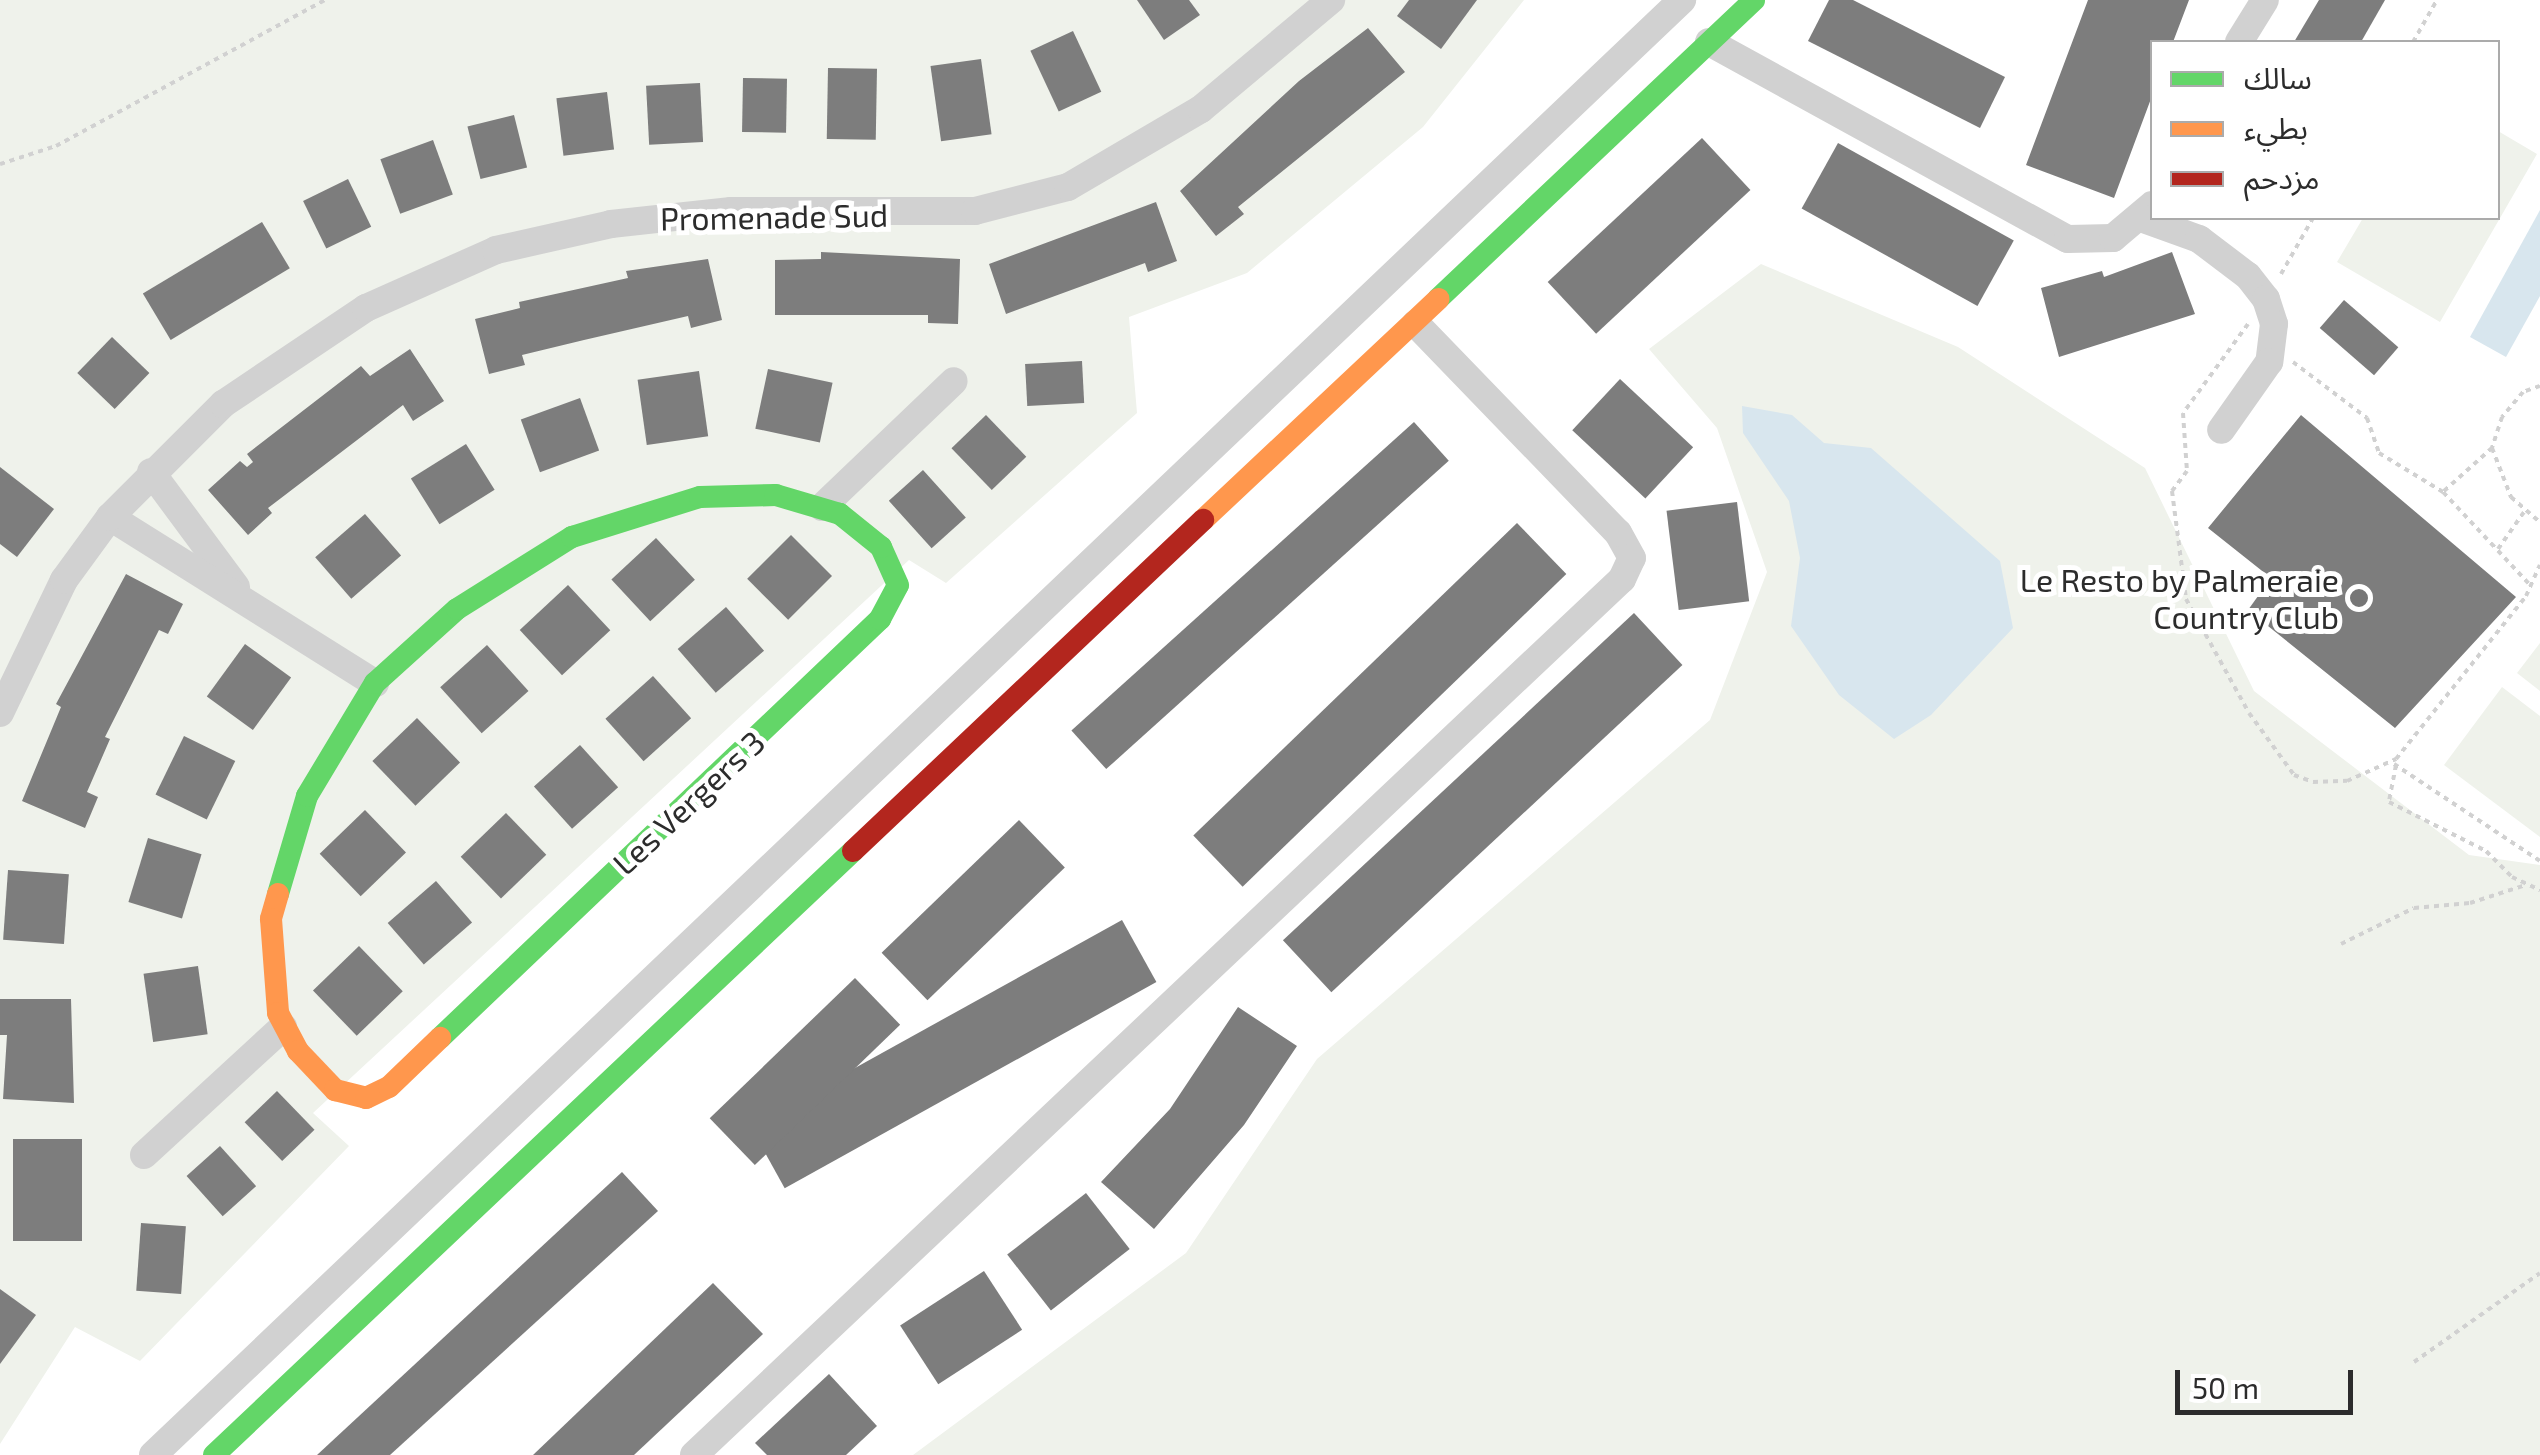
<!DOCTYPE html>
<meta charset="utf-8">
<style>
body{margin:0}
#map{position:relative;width:2540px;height:1455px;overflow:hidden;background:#fff;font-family:"Exo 2","Noto Sans Arabic",sans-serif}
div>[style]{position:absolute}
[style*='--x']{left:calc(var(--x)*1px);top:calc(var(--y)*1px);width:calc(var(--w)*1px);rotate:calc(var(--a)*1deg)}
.green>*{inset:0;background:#eff2eb}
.water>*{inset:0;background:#d8e6ee}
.building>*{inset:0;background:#7d7d7d;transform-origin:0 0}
.path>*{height:4px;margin-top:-2px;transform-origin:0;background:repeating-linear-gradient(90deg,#d1d1d1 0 5px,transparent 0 10px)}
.street>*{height:28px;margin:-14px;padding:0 14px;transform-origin:14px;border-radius:14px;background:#d1d1d1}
.fast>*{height:22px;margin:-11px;padding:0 11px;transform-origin:11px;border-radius:11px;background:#63d668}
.slow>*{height:22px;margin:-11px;padding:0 11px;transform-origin:11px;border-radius:11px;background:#ff974d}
.jam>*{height:22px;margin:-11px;padding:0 11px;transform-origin:11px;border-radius:11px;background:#b3261e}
.dots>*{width:28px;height:28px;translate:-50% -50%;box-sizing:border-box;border:5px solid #fff;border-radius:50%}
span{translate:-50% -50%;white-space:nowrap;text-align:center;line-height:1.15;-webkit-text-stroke:10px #fff;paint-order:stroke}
.street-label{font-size:32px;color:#2c2c2c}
.poi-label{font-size:32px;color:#2c2c2c}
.right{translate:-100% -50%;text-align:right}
.legend{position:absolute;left:2150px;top:40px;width:350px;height:180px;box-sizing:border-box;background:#fff;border:2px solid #ababab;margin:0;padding:12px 18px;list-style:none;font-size:30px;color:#2c2c2c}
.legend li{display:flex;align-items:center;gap:20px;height:50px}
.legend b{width:50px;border:2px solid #ababab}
.scale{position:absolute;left:2175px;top:1370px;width:178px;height:45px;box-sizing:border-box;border:5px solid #2c2c2c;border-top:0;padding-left:12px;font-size:30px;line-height:35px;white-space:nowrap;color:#2c2c2c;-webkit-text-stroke:8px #fff;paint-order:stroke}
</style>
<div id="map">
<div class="green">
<div style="clip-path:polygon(0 0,1524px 0,1423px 127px,1247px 273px,1129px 317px,1137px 413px,946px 583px,909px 560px,313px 1113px,349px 1146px,140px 1361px,75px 1327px,0 1444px)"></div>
<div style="clip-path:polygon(2498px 131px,2537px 154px,2440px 322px,2337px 262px,2363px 218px,2498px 218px)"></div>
<div style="clip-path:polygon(1761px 264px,1958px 347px,2145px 468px,2254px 691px,2469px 855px,2540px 865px,2540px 1455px,913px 1455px,1186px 1253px,1317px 1059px,1710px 720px,1767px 572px,1717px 428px,1649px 349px)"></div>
<div style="clip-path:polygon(2540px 643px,2540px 691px,2517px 673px)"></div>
<div style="clip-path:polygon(2502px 687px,2540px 716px,2540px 837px,2444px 765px)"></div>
</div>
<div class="water">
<div style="clip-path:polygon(2540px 210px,2540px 296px,2506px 357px,2470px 337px)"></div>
<div style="clip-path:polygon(1742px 406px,1792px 415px,1824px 443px,1871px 448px,2000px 561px,2013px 628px,1931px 715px,1894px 739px,1839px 695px,1791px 626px,1800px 558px,1789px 501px,1743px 433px)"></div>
</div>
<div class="building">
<div style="clip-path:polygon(1137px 0,1189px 0,1200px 15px,1164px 40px)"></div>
<div style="clip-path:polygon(1409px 0,1477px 0,1441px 49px,1397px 16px)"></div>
<div style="clip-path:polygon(1829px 0,1853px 0,2005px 77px,1980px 128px,1808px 41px)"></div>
<div style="clip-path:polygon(2088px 0,2189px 0,2173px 42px,2152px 42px,2152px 96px,2114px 198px,2026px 165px)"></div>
<div style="clip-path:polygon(2319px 0,2385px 0,2361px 42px,2294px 42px)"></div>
<div style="clip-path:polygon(1368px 28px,1405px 72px,1238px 207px,1244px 214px,1216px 236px,1180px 191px,1299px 81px)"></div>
<div style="left:1073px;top:31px;width:67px;height:47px;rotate:65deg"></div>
<div style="left:981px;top:59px;width:76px;height:51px;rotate:82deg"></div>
<div style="left:828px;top:68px;width:49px;height:71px;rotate:1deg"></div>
<div style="left:743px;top:78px;width:44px;height:54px;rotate:1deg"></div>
<div style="left:700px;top:83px;width:59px;height:54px;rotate:87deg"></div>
<div style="left:607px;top:92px;width:58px;height:51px;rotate:83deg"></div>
<div style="left:514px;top:115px;width:54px;height:48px;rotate:76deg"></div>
<div style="left:1702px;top:138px;width:71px;height:211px;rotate:47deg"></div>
<div style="left:433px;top:140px;width:58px;height:56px;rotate:70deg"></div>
<div style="left:1838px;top:143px;width:201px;height:75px;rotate:29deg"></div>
<div style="left:348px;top:179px;width:53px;height:50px;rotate:64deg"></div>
<div style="clip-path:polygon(1156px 202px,1177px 261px,1148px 272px,1145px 263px,1006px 314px,989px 264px)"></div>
<div style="left:262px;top:222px;width:54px;height:139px;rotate:59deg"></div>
<div style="clip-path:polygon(821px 252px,960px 259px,958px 324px,928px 323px,928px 315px,775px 315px,775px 260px,821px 259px)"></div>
<div style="clip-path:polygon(2172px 252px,2195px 314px,2059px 357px,2041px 288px,2102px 271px,2104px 277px)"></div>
<div style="clip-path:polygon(708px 259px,722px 320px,691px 328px,688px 316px,584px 340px,522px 355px,525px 365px,489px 374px,475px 319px,520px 308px,519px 302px,628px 278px,626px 271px)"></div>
<div style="left:2344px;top:300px;width:72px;height:37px;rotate:41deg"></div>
<div style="left:112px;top:337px;width:52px;height:50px;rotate:44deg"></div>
<div style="clip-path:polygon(410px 349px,444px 401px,413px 421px,403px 405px,268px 508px,272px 513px,248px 535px,208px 490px,240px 461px,247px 467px,253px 462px,247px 454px,361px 366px,370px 376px)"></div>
<div style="left:1082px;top:361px;width:42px;height:57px;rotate:87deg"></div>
<div style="left:768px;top:369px;width:66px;height:61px;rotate:12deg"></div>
<div style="left:699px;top:371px;width:66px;height:62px;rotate:82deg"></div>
<div style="left:1620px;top:379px;width:100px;height:70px;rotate:43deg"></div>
<div style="left:580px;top:398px;width:56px;height:63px;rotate:70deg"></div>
<div style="left:986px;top:415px;width:58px;height:48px;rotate:46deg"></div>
<div style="clip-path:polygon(2301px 415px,2516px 597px,2395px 728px,2248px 610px,2271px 578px,2208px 528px)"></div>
<div style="left:1414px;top:422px;width:52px;height:461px;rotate:48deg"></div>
<div style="left:466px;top:444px;width:54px;height:65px;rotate:58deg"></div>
<div style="clip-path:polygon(0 467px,54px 509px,17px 557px,0 544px)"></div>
<div style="left:923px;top:470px;width:64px;height:46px;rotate:48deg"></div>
<div style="left:1737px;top:502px;width:100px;height:71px;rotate:83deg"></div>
<div style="left:365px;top:514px;width:55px;height:66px;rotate:49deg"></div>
<div style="left:1517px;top:523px;width:71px;height:450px;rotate:46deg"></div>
<div style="left:791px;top:535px;width:58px;height:62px;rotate:45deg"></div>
<div style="left:656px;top:538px;width:57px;height:61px;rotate:47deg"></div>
<div style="clip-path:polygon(126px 574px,183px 604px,168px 634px,159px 630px,105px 737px,110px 739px,87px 792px,98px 797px,85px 828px,22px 801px,61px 707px,56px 704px)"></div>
<div style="left:568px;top:585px;width:62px;height:66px;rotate:47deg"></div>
<div style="left:726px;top:607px;width:58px;height:64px;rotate:49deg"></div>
<div style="left:1634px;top:613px;width:71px;height:480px;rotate:47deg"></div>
<div style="left:245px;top:644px;width:57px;height:65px;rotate:36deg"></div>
<div style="left:487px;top:645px;width:62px;height:63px;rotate:48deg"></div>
<div style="left:653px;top:676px;width:57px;height:64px;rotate:48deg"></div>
<div style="left:417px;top:718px;width:62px;height:62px;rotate:46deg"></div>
<div style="left:184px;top:736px;width:57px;height:65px;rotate:26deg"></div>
<div style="left:580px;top:745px;width:57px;height:62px;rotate:48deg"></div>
<div style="left:365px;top:810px;width:59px;height:63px;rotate:46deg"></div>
<div style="left:506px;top:813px;width:58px;height:63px;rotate:46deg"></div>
<div style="left:1019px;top:820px;width:66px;height:191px;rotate:46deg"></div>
<div style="left:148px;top:838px;width:56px;height:67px;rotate:17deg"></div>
<div style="left:8px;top:870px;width:61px;height:70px;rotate:4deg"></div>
<div style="left:436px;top:881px;width:55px;height:64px;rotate:49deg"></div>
<div style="left:1122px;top:920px;width:71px;height:425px;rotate:61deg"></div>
<div style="left:359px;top:946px;width:63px;height:64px;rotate:46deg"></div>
<div style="left:198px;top:966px;width:69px;height:55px;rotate:82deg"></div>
<div style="left:855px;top:978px;width:65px;height:202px;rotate:46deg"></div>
<div style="clip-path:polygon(0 999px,71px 999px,74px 1103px,3px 1099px,7px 1035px,0 1035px)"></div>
<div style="clip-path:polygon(1238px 1007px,1297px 1046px,1244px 1125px,1154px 1229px,1101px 1182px,1170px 1109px)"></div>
<div style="left:277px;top:1091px;width:54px;height:45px;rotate:46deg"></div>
<div style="left:13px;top:1139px;width:69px;height:102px"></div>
<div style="left:220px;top:1146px;width:54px;height:45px;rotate:48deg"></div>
<div style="clip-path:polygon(622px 1172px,658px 1211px,390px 1455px,317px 1455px)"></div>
<div style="left:1086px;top:1193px;width:71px;height:100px;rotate:52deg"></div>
<div style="left:141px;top:1223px;width:45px;height:68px;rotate:4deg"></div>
<div style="left:984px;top:1271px;width:70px;height:100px;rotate:57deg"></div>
<div style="clip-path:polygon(713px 1283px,763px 1334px,634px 1455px,533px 1455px)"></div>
<div style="clip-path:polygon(0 1289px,36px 1315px,0 1364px)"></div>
<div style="clip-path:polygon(829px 1374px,877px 1426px,846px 1455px,767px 1455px,755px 1443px)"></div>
</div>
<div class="path">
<div style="--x:2413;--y:42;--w:48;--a:-60.3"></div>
<div style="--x:0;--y:164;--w:59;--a:-17.8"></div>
<div style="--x:56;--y:146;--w:306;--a:-28.5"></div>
<div style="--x:2281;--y:274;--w:64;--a:-60.3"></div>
<div style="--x:2248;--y:324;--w:110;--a:126.1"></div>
<div style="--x:2183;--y:413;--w:58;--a:86.1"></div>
<div style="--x:2187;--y:471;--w:25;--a:127"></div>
<div style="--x:2172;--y:491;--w:109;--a:82.6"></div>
<div style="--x:2186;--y:599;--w:130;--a:61.1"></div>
<div style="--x:2249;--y:713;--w:77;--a:54"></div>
<div style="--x:2294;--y:775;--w:20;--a:20"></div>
<div style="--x:2313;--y:782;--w:34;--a:-2"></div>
<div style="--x:2347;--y:781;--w:54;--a:-24.2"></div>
<div style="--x:2396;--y:759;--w:208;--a:-51.4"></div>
<div style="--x:2526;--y:596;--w:34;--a:-66"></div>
<div style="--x:2293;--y:362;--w:93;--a:37.1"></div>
<div style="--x:2367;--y:418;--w:37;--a:71"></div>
<div style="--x:2379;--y:453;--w:75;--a:31.4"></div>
<div style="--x:2443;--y:492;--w:129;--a:46.9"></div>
<div style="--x:2540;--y:386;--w:18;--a:161"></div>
<div style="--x:2523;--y:392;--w:33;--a:130"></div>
<div style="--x:2502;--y:417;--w:33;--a:108"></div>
<div style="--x:2492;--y:448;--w:53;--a:68.8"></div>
<div style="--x:2511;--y:497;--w:38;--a:41"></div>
<div style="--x:2444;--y:491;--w:64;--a:-41.9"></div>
<div style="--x:2498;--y:549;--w:45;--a:-54.9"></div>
<div style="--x:2394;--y:764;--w:175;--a:33.6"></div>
<div style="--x:2396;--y:765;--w:38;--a:101"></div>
<div style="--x:2389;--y:802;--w:109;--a:26.8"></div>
<div style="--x:2486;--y:851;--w:37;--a:45"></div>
<div style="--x:2512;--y:877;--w:31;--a:25"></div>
<div style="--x:2341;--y:944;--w:81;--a:-26.3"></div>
<div style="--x:2414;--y:908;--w:56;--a:-5.1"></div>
<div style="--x:2470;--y:903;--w:59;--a:-17.8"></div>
<div style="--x:2414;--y:1362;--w:154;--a:-35.2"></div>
</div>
<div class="street">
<div style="--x:1709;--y:42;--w:409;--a:28.8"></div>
<div style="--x:2068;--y:239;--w:45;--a:-1.3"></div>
<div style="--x:2113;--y:238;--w:51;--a:-40.2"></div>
<div style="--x:2239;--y:42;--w:49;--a:-58.2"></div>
<div style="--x:2141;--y:218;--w:62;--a:19.9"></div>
<div style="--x:2199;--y:239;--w:61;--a:37.1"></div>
<div style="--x:2248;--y:276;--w:29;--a:52"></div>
<div style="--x:2266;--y:299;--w:26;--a:72"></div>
<div style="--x:2274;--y:324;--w:38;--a:97"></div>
<div style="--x:2269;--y:362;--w:83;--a:125.2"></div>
<div style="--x:151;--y:472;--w:143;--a:53.5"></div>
<div style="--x:822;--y:507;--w:182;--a:-43.7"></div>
<div style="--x:110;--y:517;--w:313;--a:32.1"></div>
<div style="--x:0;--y:713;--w:148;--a:-64.3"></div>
<div style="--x:64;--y:580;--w:78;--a:-53.9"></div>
<div style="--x:110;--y:517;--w:160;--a:-45"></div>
<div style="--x:223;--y:404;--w:172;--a:-33.9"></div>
<div style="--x:366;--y:308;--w:142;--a:-24"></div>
<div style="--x:496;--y:250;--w:118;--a:-12.7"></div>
<div style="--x:611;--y:224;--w:121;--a:-6.2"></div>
<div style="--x:731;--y:211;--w:244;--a:0"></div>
<div style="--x:975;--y:211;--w:96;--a:-14.5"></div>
<div style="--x:1068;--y:187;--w:154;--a:-30.4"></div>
<div style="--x:1201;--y:109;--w:170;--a:-40"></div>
<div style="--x:144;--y:1155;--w:189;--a:-42.6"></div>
<div style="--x:153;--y:1455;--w:2111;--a:-43.58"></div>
<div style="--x:694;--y:1455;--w:1276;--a:-43.35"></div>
<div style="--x:1622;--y:579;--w:23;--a:-65"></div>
<div style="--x:1632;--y:558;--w:29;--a:-119"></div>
<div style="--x:1618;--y:533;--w:291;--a:-134"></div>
</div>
<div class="fast">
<div style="--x:1438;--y:299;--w:435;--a:-43.4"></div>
<div style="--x:278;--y:894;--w:102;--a:-73.5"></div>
<div style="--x:307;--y:796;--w:132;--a:-59"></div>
<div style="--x:375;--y:683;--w:110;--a:-42.1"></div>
<div style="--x:457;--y:609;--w:136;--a:-32.1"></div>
<div style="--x:572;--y:537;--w:134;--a:-17.4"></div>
<div style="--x:700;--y:497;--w:76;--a:-1.5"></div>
<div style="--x:440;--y:1038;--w:608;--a:-43.6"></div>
<div style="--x:880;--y:619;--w:38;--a:-62"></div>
<div style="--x:898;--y:585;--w:42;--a:-114.1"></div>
<div style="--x:881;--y:547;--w:53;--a:-141.2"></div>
<div style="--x:840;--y:514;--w:67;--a:-163.5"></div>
<div style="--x:214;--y:1455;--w:879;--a:-43.39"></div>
</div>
<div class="slow">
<div style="--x:1203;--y:520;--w:323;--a:-43.2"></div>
<div style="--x:278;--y:894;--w:26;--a:106"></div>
<div style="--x:271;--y:919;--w:94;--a:85.7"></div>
<div style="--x:278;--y:1013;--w:43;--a:62.2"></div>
<div style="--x:298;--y:1051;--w:54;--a:46.5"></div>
<div style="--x:335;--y:1090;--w:32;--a:14"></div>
<div style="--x:366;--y:1098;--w:25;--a:-26"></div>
<div style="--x:389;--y:1087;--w:71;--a:-43.9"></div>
</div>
<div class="jam">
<div style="--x:853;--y:851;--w:482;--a:-43.4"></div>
</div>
<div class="dots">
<div style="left:2359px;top:598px;background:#767676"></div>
</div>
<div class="street-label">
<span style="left:774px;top:216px;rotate:-1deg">Promenade Sud</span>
<span style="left:688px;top:802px;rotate:-43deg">Les Vergers 3</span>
</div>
<div class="poi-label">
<span class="right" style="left:2339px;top:598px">Le Resto by Palmeraie<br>Country Club</span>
</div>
<ul class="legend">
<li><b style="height:12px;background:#63d668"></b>سالك</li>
<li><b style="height:12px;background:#ff974d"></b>بطيء</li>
<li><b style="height:12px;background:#b3261e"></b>مزدحم</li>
</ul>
<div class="scale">50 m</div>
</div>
